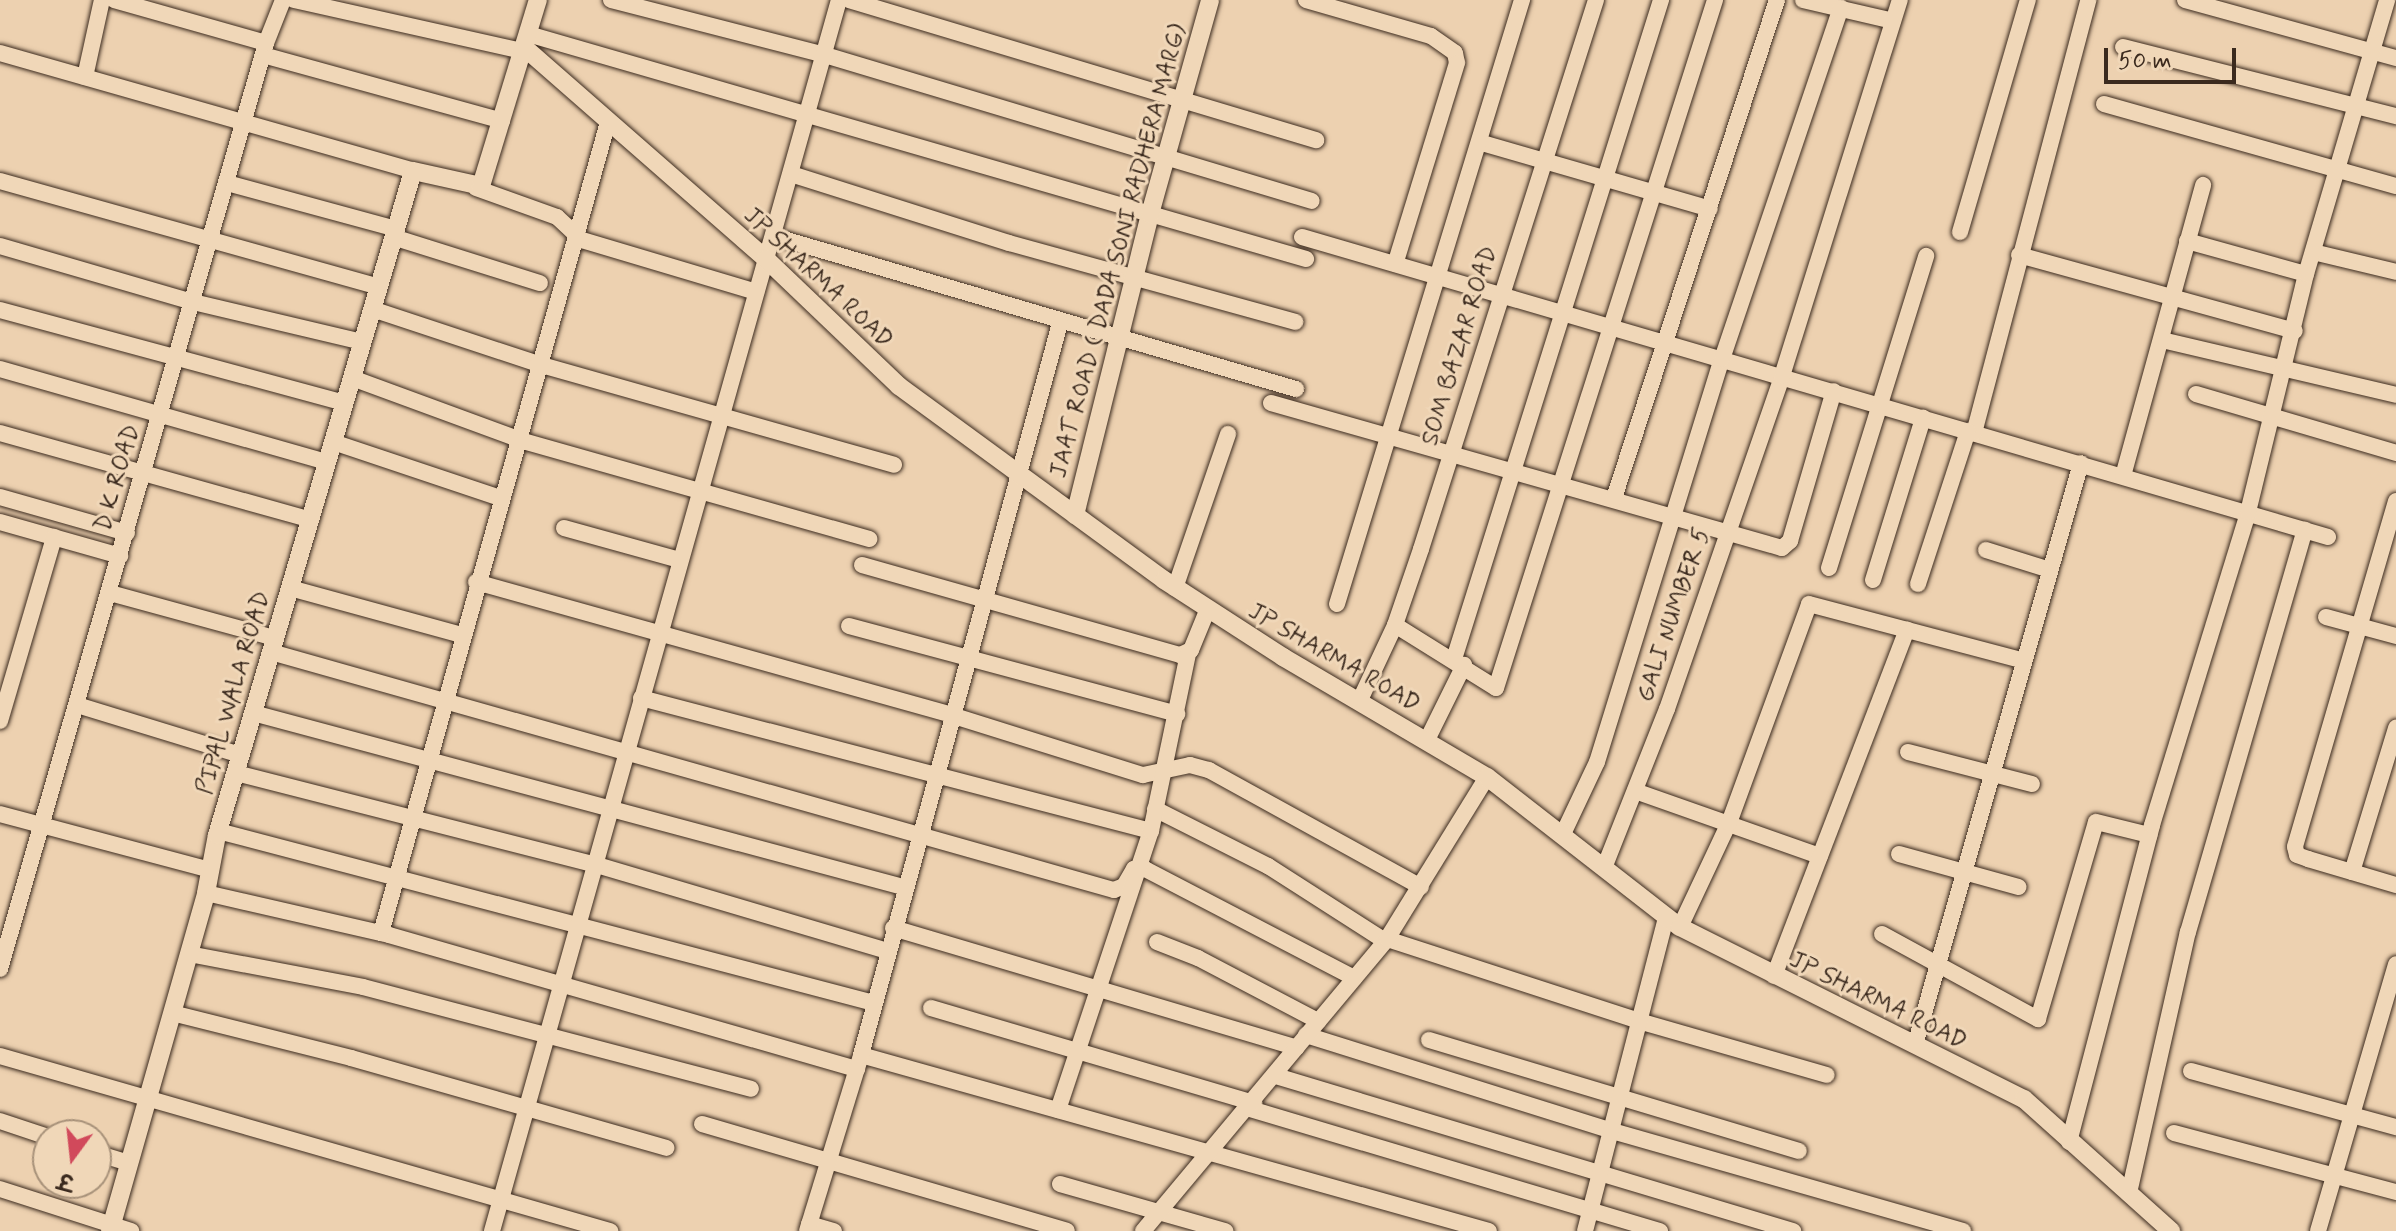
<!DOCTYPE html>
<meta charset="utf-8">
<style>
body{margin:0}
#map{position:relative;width:2396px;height:1231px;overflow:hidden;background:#edd1b0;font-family:Mynerve,"Playpen Sans Deva",sans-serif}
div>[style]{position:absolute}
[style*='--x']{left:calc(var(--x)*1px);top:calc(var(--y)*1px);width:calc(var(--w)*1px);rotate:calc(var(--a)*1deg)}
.roads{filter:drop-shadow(0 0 2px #3b2a1e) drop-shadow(0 0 2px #3b2a1e)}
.minor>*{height:16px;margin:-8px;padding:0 8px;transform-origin:8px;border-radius:8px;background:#f0d7b8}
.tertiary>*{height:18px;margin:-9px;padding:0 9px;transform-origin:9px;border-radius:9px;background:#f0d7b8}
span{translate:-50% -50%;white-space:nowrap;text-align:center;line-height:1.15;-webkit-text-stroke:6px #f0d7b8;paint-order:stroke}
.street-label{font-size:24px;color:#3b2a1e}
.north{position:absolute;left:32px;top:1119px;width:80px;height:80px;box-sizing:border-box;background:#f0d7b8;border:2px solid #a8927a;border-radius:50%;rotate:195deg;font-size:22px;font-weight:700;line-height:32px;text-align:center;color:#3b2a1e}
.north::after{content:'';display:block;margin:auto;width:28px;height:36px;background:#d1495b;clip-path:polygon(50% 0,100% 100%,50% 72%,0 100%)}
.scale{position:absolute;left:2104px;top:48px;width:132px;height:36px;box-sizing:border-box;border:4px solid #3b2a1e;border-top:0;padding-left:10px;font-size:24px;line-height:28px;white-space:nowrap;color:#3b2a1e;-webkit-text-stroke:6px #f0d7b8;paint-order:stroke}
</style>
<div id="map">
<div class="roads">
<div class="minor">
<div style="--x:114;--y:0;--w:158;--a:15.8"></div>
<div style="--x:294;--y:0;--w:235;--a:12.6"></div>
<div style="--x:611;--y:0;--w:221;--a:14.4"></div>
<div style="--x:825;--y:55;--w:508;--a:16.69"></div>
<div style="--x:849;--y:0;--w:488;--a:16.7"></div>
<div style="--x:1306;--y:0;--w:130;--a:16.1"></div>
<div style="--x:1431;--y:36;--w:29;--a:35"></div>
<div style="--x:1455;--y:53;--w:10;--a:79"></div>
<div style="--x:1457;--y:63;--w:210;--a:107.1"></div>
<div style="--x:1803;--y:0;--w:92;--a:13.1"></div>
<div style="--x:2185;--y:0;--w:219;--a:15.4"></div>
<div style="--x:528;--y:34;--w:810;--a:16.13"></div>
<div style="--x:2123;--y:47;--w:282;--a:14.2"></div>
<div style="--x:0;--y:53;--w:430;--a:15.9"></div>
<div style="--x:263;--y:55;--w:248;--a:15.4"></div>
<div style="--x:85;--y:77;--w:79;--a:-77.6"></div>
<div style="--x:2104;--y:104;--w:303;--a:15.7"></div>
<div style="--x:1482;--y:143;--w:237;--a:16.1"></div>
<div style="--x:791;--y:174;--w:229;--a:17.6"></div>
<div style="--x:1009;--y:243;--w:297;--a:15.4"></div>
<div style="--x:0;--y:181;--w:394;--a:15.6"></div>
<div style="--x:227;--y:183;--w:175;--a:15.2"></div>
<div style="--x:476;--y:188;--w:86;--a:19.7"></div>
<div style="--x:557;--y:217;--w:34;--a:43"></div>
<div style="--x:582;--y:240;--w:182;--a:16.6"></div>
<div style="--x:1960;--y:232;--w:242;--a:-73.7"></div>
<div style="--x:773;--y:236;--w:545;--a:16.31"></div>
<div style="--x:393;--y:237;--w:154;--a:17.4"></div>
<div style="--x:1302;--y:237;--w:1069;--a:16.3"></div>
<div style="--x:2187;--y:241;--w:123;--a:15.5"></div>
<div style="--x:0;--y:246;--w:201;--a:16.2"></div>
<div style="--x:193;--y:302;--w:174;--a:13.3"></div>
<div style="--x:2313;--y:252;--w:85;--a:13.5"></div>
<div style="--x:2019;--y:255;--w:286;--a:15.4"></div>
<div style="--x:372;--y:309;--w:175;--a:18.3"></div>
<div style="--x:538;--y:364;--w:370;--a:15.8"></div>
<div style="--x:0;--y:310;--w:356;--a:15.1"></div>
<div style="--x:2162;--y:340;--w:240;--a:13.2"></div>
<div style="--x:0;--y:369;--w:340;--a:15.9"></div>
<div style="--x:352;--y:378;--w:182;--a:20.2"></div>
<div style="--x:523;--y:441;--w:360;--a:15.8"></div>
<div style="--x:2196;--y:394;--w:209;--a:16.4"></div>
<div style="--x:1271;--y:403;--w:531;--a:15.84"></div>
<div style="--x:1782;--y:548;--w:11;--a:-41"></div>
<div style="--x:1790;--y:541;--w:156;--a:-73.7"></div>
<div style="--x:0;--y:433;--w:323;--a:15.6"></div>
<div style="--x:1974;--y:433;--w:448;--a:-75.2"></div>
<div style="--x:333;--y:442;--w:176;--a:18.5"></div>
<div style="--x:2123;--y:476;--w:302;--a:-74.6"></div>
<div style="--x:0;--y:497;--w:132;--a:15.8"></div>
<div style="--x:1614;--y:498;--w:524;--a:-71.88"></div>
<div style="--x:2396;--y:501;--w:360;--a:106.3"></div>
<div style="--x:2295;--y:847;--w:8;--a:76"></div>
<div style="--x:2297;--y:855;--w:12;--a:20"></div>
<div style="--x:2308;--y:859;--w:92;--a:16.5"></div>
<div style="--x:0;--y:522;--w:125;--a:15.8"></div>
<div style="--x:564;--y:528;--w:119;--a:15.5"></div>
<div style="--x:1986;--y:550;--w:67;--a:17.4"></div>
<div style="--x:862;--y:565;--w:330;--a:15.8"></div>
<div style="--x:1180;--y:655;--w:12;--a:-24"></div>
<div style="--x:1191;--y:650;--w:42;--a:-67.7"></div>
<div style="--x:1829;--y:568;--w:327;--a:-72.7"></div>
<div style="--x:1873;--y:580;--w:170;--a:-72.8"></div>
<div style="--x:476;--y:582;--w:493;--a:15.6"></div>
<div style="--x:951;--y:715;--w:201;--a:17.4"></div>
<div style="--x:1143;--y:775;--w:48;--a:-12"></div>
<div style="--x:1190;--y:765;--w:20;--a:15"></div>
<div style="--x:1209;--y:770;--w:242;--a:28.9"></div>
<div style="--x:1918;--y:584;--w:161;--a:-71.9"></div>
<div style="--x:290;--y:588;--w:178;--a:15.3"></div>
<div style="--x:1175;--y:588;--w:163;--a:-71"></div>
<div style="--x:110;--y:593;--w:171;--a:15.3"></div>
<div style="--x:1337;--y:604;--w:632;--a:-72.97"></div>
<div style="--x:2326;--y:617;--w:73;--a:15.2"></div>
<div style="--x:1395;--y:625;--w:119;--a:32"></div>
<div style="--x:1496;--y:688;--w:722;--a:-72.34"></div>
<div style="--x:849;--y:626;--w:340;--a:15"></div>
<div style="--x:271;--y:652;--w:876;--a:15.77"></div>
<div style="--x:1114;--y:890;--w:11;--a:-22"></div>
<div style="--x:1124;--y:886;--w:20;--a:-60"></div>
<div style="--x:1134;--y:869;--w:11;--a:0"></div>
<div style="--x:1145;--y:869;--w:236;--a:27.5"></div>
<div style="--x:1454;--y:659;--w:691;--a:-72.56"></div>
<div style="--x:641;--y:698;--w:527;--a:14.62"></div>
<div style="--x:1359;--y:702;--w:85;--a:-64.9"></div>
<div style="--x:1395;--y:625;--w:80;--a:-71.1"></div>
<div style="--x:1421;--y:549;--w:576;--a:-72.32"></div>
<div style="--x:77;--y:705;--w:171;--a:17"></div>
<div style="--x:253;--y:713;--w:673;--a:14.99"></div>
<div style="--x:0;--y:721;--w:192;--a:-73.6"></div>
<div style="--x:1427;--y:740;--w:84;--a:-63.7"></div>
<div style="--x:1908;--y:752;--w:128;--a:14.5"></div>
<div style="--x:236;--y:773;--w:373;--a:14.3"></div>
<div style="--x:597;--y:865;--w:302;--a:16.5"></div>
<div style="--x:1635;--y:791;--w:196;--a:19.4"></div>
<div style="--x:1155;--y:809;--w:127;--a:26.8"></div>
<div style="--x:1268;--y:866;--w:139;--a:32.7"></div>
<div style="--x:0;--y:814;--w:218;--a:14.9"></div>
<div style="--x:218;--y:831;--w:678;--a:14.69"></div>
<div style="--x:1562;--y:836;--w:82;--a:-64.7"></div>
<div style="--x:1597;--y:762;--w:422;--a:-72.8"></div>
<div style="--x:1722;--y:359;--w:371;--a:-71.3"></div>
<div style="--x:1899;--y:854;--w:124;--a:15.4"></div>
<div style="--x:1604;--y:868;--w:171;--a:-68.4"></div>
<div style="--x:1667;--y:709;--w:352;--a:-70.9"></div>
<div style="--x:1782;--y:376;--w:394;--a:-72.6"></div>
<div style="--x:2352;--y:872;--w:151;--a:-73"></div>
<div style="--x:206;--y:893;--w:188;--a:12.9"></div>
<div style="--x:389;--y:935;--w:487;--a:16"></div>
<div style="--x:1680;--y:927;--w:115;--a:-64.8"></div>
<div style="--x:1729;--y:823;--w:233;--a:-69.9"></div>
<div style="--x:1809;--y:604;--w:222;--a:14.8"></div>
<div style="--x:893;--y:928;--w:421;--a:16.5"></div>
<div style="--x:381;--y:933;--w:842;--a:-74.36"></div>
<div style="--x:1882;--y:934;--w:178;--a:28.6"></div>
<div style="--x:2038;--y:1019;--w:205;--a:-73.6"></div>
<div style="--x:2096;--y:822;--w:55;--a:13.8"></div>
<div style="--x:1387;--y:939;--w:268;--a:18"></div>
<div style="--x:1642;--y:1022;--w:192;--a:16"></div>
<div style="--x:1157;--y:942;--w:44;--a:21.3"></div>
<div style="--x:1198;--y:958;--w:136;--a:27.7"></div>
<div style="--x:189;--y:954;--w:177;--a:10.7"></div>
<div style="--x:363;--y:987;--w:401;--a:14.7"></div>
<div style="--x:0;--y:969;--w:963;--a:-73.97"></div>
<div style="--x:266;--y:43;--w:46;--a:-68.4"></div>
<div style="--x:1774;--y:976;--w:371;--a:-69"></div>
<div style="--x:931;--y:1008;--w:337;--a:16.4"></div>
<div style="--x:172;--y:1013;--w:185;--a:14.1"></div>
<div style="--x:351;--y:1058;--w:328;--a:15.9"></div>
<div style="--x:1306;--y:1035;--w:321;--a:17.4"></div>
<div style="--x:1612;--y:1131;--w:365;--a:15.9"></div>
<div style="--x:1429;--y:1040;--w:386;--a:16.7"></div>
<div style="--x:1915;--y:1045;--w:605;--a:-74.08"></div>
<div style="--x:861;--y:1055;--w:652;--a:15.66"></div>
<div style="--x:0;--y:1056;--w:635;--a:16.01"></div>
<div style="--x:2191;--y:1071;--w:213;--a:15.3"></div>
<div style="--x:1276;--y:1076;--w:540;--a:16.69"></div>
<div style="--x:1247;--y:1108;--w:431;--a:16.6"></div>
<div style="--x:1058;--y:1110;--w:294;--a:-71.6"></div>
<div style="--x:1151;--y:831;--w:181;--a:-78.2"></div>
<div style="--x:0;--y:1121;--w:51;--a:18.4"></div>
<div style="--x:702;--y:1124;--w:380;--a:16.3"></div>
<div style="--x:2174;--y:1133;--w:230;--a:14.9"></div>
<div style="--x:2069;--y:1142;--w:328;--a:-75.3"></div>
<div style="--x:2152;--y:825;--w:327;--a:-72.9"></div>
<div style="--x:2248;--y:512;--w:245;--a:-76.3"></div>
<div style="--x:2306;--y:274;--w:286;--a:-73.5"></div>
<div style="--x:96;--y:1153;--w:34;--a:17"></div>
<div style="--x:1060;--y:1184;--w:172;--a:15.9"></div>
<div style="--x:0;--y:1189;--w:138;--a:17.8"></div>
<div style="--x:2129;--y:1193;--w:268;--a:-77.3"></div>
<div style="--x:2188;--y:932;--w:419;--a:-73.8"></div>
<div style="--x:809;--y:1224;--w:26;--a:16"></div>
<div style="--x:492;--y:1231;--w:1279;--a:-74.26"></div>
<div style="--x:807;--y:1231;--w:184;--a:-72.9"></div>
<div style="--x:861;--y:1055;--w:759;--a:-74.79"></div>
<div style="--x:1143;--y:1231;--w:381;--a:-50.1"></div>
<div style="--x:1387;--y:939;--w:190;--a:-58.3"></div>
<div style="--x:1585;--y:1231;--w:323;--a:-75.5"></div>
<div style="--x:2318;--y:1231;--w:278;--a:-73.7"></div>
</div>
<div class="tertiary">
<div style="--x:525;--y:48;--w:320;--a:41.2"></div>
<div style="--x:766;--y:259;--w:184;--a:43.7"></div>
<div style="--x:899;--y:386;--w:328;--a:36.2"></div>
<div style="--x:1164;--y:580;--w:142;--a:32.9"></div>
<div style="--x:1283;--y:657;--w:237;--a:30.5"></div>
<div style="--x:1487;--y:777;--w:244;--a:37.9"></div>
<div style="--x:1680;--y:927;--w:385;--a:26.6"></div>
<div style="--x:2024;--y:1099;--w:198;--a:41.9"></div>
<div style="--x:1075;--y:515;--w:310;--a:-76"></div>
<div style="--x:1150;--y:214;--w:222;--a:-74.3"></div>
<div style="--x:110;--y:1231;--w:351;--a:-74.1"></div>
<div style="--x:206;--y:893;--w:59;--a:-79.3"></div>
<div style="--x:217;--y:835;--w:692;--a:-73.55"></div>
<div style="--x:413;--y:171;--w:70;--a:12.4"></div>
<div style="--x:481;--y:186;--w:195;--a:-73"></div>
</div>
</div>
<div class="street-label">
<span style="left:1119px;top:251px;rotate:-75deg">JAAT ROAD ( DADA SONI RADHERA MARG)</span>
<span style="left:818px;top:278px;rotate:43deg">JP SHARMA ROAD</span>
<span style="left:1460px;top:346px;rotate:-73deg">SOM BAZAR ROAD</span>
<span style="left:118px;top:478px;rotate:-74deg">D K ROAD</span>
<span style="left:1674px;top:615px;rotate:-71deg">GALI NUMBER 5</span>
<span style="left:1334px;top:658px;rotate:30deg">JP SHARMA ROAD</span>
<span style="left:234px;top:693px;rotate:-74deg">PIPAL WALA ROAD</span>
<span style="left:1878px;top:1001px;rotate:26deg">JP SHARMA ROAD</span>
</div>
<div class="north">उ</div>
<div class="scale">50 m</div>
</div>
